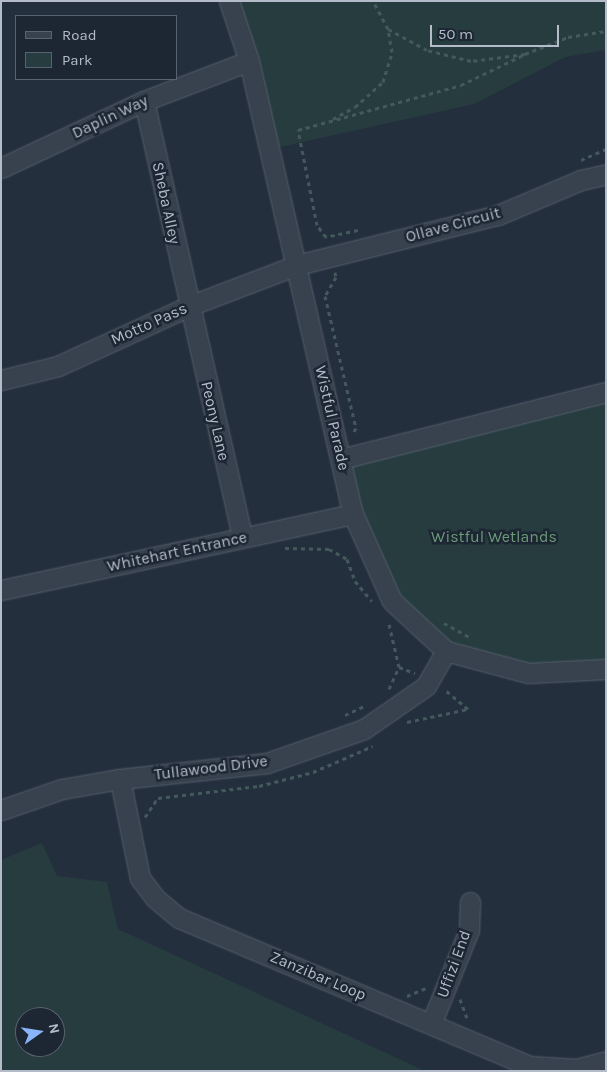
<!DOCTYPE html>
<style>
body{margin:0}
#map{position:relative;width:607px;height:1072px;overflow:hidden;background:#242f3e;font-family:Karla,sans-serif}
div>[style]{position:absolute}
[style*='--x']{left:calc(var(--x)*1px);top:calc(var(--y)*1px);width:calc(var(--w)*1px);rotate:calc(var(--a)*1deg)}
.green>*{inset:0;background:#263c3f}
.path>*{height:3px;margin-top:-1.5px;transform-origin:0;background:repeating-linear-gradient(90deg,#44595c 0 4px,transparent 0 8px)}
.roads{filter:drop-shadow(0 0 1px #565f6c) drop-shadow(0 0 1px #565f6c)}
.minor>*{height:19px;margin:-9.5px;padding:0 9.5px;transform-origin:9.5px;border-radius:9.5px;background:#38414e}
span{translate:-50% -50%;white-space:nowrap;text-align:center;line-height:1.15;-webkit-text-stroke:5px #1d2633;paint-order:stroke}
.street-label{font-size:16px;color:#b4bcc9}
.park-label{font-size:16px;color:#6b9a76}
.frame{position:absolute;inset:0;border:2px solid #b4bcc9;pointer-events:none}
.legend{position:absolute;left:15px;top:15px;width:162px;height:65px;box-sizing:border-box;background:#1d2633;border:1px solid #59626f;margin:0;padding:6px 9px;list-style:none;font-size:15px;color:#b4bcc9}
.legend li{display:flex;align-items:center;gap:10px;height:25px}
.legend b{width:25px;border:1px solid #59626f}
.north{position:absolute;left:15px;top:1007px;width:50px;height:50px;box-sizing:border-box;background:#1d2633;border:1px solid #59626f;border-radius:50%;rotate:77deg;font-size:14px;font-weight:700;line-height:20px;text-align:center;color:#b4bcc9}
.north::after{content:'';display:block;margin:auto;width:18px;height:22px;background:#8ab4f8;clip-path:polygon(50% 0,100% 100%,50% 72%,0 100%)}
.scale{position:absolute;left:430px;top:25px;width:129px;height:22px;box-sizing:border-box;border:2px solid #b4bcc9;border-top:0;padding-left:6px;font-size:15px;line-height:18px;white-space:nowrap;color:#b4bcc9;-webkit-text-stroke:4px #1d2633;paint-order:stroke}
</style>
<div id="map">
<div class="green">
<div style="clip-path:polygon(237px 1px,606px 1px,606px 50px,565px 57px,474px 104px,271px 149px)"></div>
<div style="clip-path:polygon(606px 393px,606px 669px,527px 673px,451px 645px,390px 600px,341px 459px)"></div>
<div style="clip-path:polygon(evenodd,42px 843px,57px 876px,107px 882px,118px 929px,425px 1071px,1px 1071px,1px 860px,42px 843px,25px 1017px,55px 1017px,55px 1047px,25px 1047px,25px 1017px)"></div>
</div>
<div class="path">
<div style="--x:525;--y:54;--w:46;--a:-21.6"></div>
<div style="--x:568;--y:37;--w:38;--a:-9"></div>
<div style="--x:333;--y:119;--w:25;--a:-29"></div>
<div style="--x:355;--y:107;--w:38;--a:-42"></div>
<div style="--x:383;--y:82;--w:31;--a:-73"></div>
<div style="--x:392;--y:52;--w:23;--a:-100"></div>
<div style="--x:581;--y:160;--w:27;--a:-24"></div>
<div style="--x:358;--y:230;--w:33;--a:168"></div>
<div style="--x:326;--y:237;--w:15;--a:-127"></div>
<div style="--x:317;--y:225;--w:97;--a:-101.3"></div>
<div style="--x:298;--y:130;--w:169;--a:-15.4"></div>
<div style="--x:461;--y:85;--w:71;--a:-25.8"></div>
<div style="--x:525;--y:54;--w:54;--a:172.6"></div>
<div style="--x:471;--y:61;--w:45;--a:-166"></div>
<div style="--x:427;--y:50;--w:44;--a:-151.7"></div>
<div style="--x:388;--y:29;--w:32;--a:-118"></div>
<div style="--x:335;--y:272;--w:5;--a:79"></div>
<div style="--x:336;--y:277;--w:22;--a:120"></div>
<div style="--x:325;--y:296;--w:136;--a:76.8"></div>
<div style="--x:356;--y:428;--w:6;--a:121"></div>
<div style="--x:285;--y:548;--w:44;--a:1.3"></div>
<div style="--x:329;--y:549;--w:21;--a:29"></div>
<div style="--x:347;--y:559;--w:23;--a:70"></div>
<div style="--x:355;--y:581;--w:26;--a:50"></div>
<div style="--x:444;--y:623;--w:31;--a:29"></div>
<div style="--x:399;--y:667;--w:17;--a:21"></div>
<div style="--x:389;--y:689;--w:24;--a:-66"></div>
<div style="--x:399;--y:667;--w:44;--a:-103.1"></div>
<div style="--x:345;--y:715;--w:21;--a:-25"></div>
<div style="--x:407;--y:722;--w:62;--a:-12"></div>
<div style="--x:468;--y:709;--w:31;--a:-140"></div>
<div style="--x:145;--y:817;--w:23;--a:-56"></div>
<div style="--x:158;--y:798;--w:102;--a:-6.8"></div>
<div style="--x:259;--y:786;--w:56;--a:-14.5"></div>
<div style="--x:313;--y:772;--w:65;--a:-23.4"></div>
<div style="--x:407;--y:996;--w:21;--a:-23"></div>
<div style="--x:460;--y:999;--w:23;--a:70"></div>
</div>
<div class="roads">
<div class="minor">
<div style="--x:229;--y:1;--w:63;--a:71.6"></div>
<div style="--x:249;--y:61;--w:465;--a:77.1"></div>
<div style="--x:353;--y:514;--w:95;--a:65.9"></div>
<div style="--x:392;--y:601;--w:74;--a:42.8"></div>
<div style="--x:446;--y:651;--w:85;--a:15"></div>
<div style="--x:528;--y:673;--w:78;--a:-2.9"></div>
<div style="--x:144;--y:101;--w:447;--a:77.3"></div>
<div style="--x:1;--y:168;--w:158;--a:-25.1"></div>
<div style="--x:144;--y:101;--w:112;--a:-20.9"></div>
<div style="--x:1;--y:380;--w:59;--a:-13.8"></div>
<div style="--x:58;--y:366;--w:144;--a:-24.6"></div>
<div style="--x:189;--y:306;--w:116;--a:-20.8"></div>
<div style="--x:297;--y:265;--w:207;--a:-14"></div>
<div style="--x:498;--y:215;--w:90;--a:-22.9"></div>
<div style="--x:581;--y:180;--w:26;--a:-13"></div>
<div style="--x:341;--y:459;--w:273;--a:-14.2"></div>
<div style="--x:1;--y:590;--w:360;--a:-12.2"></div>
<div style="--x:120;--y:779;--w:101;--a:78.6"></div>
<div style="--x:140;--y:878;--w:25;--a:53"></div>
<div style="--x:155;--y:898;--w:31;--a:40"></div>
<div style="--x:179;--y:918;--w:380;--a:22.9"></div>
<div style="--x:529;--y:1066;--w:48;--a:3.6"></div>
<div style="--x:577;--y:1069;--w:30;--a:-15"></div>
<div style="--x:1;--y:810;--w:65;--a:-19"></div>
<div style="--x:62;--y:789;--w:59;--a:-9.8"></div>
<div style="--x:120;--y:779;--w:148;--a:-6.2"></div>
<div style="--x:267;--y:763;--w:103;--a:-19.3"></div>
<div style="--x:364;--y:729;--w:75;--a:-34.7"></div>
<div style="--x:426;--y:686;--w:40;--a:-60.3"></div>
<div style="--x:431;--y:1024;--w:101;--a:-68"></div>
<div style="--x:469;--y:930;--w:28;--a:-88"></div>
</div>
</div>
<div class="street-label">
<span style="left:110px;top:117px;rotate:-25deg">Daplin Way</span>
<span style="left:166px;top:203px;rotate:78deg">Sheba Alley</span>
<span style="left:453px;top:225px;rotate:-15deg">Ollave Circuit</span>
<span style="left:149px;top:324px;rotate:-24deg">Motto Pass</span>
<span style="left:332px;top:418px;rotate:77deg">Wistful Parade</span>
<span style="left:215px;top:421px;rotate:77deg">Peony Lane</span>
<span style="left:177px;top:552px;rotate:-12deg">Whitehart Entrance</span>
<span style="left:211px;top:768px;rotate:-7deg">Tullawood Drive</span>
<span style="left:454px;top:964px;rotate:-70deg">Uffizi End</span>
<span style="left:318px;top:976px;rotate:23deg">Zanzibar Loop</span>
</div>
<div class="park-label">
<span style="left:494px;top:537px">Wistful Wetlands</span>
</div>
<div class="frame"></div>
<ul class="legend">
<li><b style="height:6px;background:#38414e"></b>Road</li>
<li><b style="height:14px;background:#263c3f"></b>Park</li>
</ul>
<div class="north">N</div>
<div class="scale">50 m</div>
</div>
